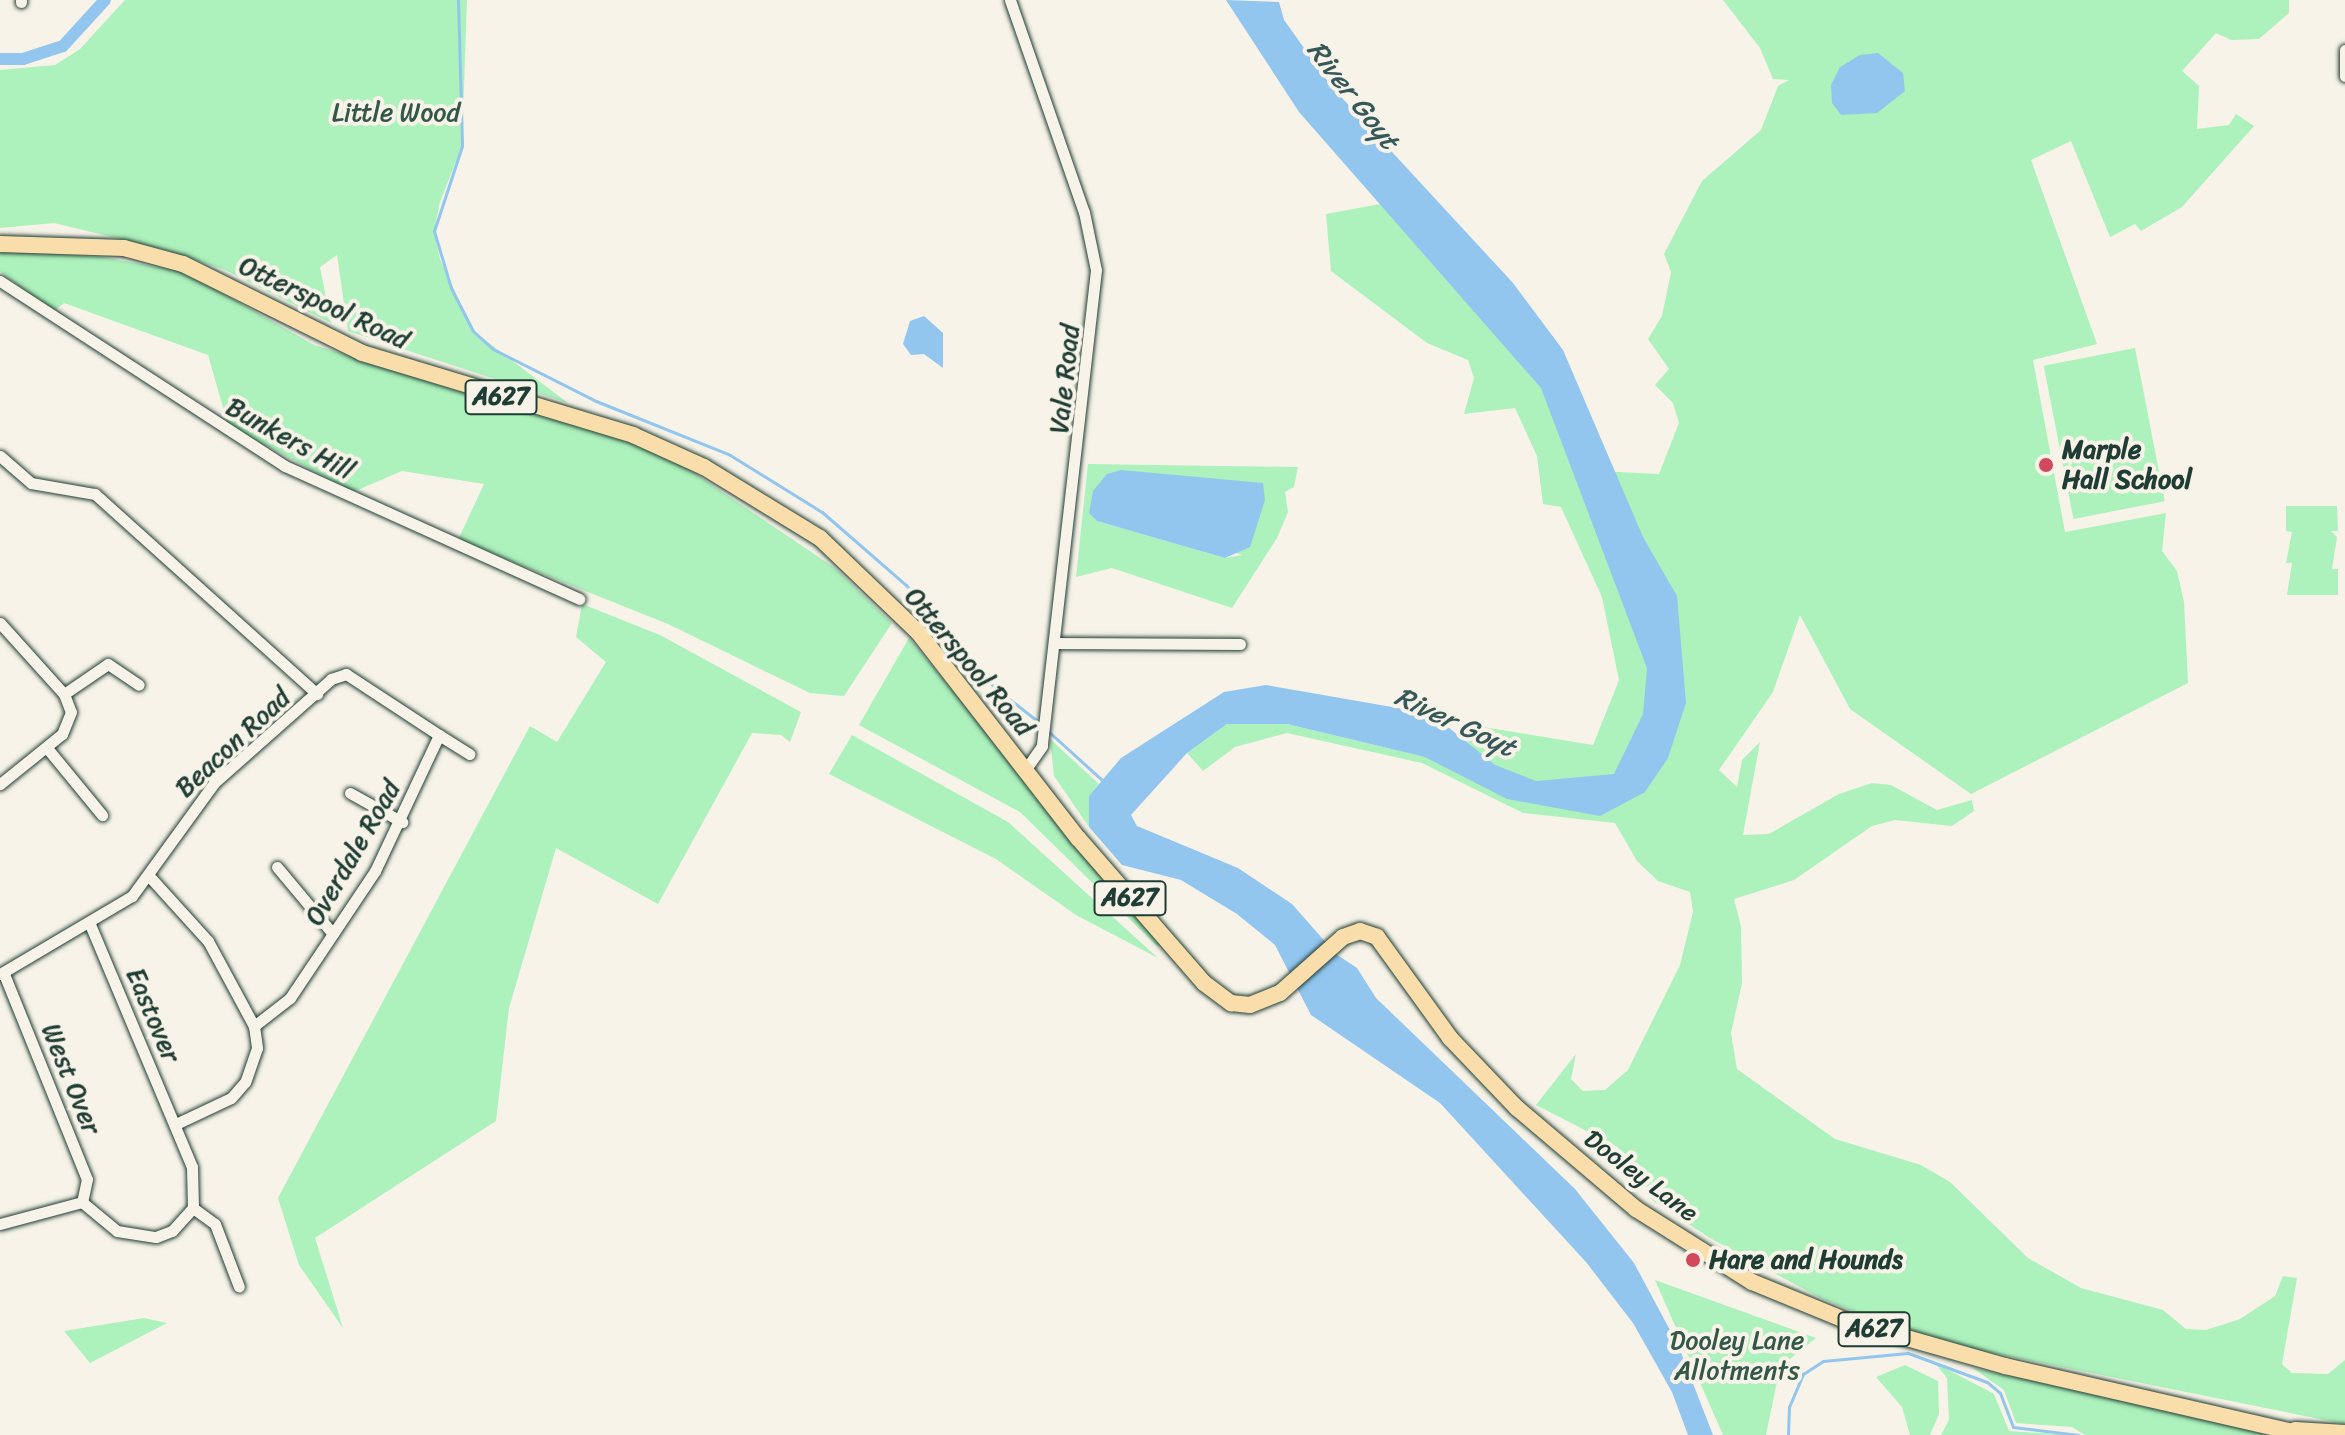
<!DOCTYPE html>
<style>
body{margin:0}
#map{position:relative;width:2345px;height:1435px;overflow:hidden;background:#f7f3e8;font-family:Sriracha,sans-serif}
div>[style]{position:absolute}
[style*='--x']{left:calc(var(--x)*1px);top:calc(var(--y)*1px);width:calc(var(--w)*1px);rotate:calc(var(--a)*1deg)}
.green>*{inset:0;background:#adf1bc;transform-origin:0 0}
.water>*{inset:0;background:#92c6ef}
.stream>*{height:3px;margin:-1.5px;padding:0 1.5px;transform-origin:1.5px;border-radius:1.5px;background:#92c6ef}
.canal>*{height:12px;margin:-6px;padding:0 6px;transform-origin:6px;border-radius:6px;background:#92c6ef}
.roads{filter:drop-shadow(0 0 2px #1f3d34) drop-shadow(0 0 2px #1f3d34)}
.minor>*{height:11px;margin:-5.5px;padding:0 5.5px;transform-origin:5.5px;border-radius:5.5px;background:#f7f3e8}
.primary>*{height:16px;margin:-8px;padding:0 8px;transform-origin:8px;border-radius:8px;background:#f9deab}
.dots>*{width:22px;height:22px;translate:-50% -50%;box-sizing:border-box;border:4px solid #f7f3e8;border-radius:50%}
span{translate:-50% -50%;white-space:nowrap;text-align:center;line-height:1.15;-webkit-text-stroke:8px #f7f3e8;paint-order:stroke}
.shield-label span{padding:2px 6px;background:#f7f3e8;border:2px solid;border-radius:6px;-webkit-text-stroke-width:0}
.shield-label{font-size:24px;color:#1f3d34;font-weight:700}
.park-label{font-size:26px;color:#345848}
.street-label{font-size:26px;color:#1f3d34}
.poi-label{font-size:26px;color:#1f3d34;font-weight:700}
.left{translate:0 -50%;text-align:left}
.water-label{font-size:28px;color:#365859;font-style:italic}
</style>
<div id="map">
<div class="green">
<div style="clip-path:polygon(125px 0,467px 0,462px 146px,440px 202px,434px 231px,440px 259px,473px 331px,568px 403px,348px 331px,337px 255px,320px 267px,331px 323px,225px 270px,162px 249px,54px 223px,0 228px,0 70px,55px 65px,80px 49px)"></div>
<div style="clip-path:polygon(1723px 0,2289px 0,2289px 13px,2259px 39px,2231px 40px,2216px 33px,2182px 71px,2199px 86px,2197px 129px,2229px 125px,2236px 114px,2254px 126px,2182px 207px,2141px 231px,2135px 224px,2110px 237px,2071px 141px,2031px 160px,2097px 344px,2033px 360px,2065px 532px,2166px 513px,2162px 551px,2177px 571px,2184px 602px,2188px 683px,1971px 794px,1850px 709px,1800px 615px,1773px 692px,1719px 770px,1737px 787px,1742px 760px,1760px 742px,1743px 835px,1769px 834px,1839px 794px,1872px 783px,1891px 785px,1937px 810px,1972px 800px,1974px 811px,1952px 826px,1895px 820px,1872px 826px,1794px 880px,1734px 899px,1741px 927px,1742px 983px,1731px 1033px,1737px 1069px,1835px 1139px,1921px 1165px,1950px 1182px,2028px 1258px,2081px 1288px,2163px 1310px,2186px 1329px,2206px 1330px,2240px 1319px,2275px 1296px,2283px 1276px,2297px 1278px,2282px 1364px,2292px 1373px,2328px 1374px,2345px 1360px,2345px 1424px,1982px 1351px,1883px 1323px,1820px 1298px,1710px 1238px,1652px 1200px,1639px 1167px,1616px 1146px,1536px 1105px,1576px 1054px,1571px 1079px,1583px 1091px,1605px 1090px,1628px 1070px,1680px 965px,1693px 912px,1690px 892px,1658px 881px,1637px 861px,1615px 823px,1523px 813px,1422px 763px,1287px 733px,1235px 747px,1203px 771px,1187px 753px,1227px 724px,1287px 724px,1425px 757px,1471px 725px,1593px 745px,1619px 680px,1602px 597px,1561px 507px,1543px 504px,1537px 456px,1515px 408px,1464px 414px,1474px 378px,1468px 360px,1427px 343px,1331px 271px,1326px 214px,1402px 200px,1456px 252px,1597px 471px,1659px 474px,1679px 423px,1673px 403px,1655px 385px,1669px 369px,1648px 339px,1662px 316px,1671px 272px,1664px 254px,1702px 181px,1761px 130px,1778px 86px,1789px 80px,1773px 79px,1760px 48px)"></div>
<div style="clip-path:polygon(0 251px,103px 257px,185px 272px,314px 345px,616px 437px,681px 464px,835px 568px,892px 623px,844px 696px,810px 693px,668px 624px,458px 540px,484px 484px,402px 471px,353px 492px,228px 425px,208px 355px,64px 303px,54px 311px,0 272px)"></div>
<div style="left:2135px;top:348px;width:156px;height:93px;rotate:79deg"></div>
<div style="clip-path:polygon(evenodd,1088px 464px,1298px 467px,1294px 487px,1285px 492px,1288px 512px,1277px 538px,1232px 608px,1112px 568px,1076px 577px,1088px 464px,1090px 513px,1243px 555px,1225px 558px,1097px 521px,1090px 513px)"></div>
<div style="clip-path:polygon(2286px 506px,2337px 506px,2338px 531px,2331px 531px,2337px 537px,2332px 569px,2338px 569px,2338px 595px,2287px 595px,2292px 563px,2286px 563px,2292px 532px,2286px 531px)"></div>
<div style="clip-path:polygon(582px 604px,660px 635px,801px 712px,790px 742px,781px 735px,752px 733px,658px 904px,556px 848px,509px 1008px,496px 1121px,315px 1238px,343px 1328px,299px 1265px,278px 1198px,530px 726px,557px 742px,606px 662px,576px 637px)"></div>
<div style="clip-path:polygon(909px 638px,1161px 942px,1158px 947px,1020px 812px,859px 725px)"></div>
<div style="clip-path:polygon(852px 735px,1008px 822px,1158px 958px,1076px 915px,996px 859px,829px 774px)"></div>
<div style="clip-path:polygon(1050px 739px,1099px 784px,1089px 796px,1089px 827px,1054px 776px)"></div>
<div style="clip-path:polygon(1655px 1280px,1816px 1338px,1780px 1367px,1766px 1435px,1723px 1435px)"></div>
<div style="clip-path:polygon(144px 1318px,167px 1323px,90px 1363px,64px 1331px)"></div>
<div style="clip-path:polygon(1935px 1363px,1994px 1394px,2009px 1431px,2070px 1435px,1941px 1435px,1949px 1420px,1947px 1378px)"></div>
<div style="clip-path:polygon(1905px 1365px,1938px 1381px,1939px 1414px,1930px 1435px,1910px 1435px,1902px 1407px,1876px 1377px)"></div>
<div style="clip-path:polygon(1973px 1368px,2121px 1400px,2268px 1435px,2085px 1435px,2072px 1427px,2016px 1423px,2004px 1390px)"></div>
</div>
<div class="water">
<div style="clip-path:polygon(1226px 0,1279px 2px,1284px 20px,1332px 87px,1513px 283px,1563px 350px,1643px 537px,1677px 596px,1686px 703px,1668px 758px,1645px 792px,1600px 816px,1507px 799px,1425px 757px,1287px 724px,1227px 724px,1187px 753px,1131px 815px,1137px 826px,1238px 868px,1292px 904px,1336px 954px,1357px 968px,1376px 998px,1575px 1189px,1634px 1263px,1678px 1345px,1713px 1435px,1688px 1435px,1672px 1392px,1633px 1323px,1586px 1262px,1440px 1103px,1311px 1015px,1275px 945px,1237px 914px,1181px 880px,1122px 865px,1089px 827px,1089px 796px,1121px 758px,1224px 692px,1266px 685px,1432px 714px,1495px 765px,1536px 781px,1614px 774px,1643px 714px,1647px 668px,1541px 388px,1299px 112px)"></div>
<div style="clip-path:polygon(1878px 53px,1903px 73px,1905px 91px,1877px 113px,1841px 115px,1832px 103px,1831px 85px,1840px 67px,1860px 55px)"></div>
<div style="clip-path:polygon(924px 316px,943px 333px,943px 368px,924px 354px,911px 355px,903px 344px,910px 321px)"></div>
<div style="clip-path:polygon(1121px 470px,1263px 483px,1265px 500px,1250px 547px,1225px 558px,1097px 521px,1089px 513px,1093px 491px,1107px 474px)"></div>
</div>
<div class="stream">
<div style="--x:458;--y:0;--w:146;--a:88.4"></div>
<div style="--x:462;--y:146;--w:89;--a:108.2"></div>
<div style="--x:434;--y:231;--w:59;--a:73.4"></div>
<div style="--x:451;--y:288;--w:48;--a:62.9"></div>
<div style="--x:473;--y:331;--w:27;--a:42"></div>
<div style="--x:493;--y:349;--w:115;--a:26.8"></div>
<div style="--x:596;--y:401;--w:144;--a:21.9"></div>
<div style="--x:730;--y:455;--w:108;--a:31.8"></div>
<div style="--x:822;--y:512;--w:111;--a:41"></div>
<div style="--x:906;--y:585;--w:135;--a:49.2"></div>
<div style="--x:994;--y:687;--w:58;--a:38"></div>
<div style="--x:1048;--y:731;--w:73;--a:42.2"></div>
<div style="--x:1788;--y:1435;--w:28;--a:-88"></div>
<div style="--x:1789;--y:1407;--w:36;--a:-67"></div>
<div style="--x:1803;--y:1374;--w:24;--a:-33"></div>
<div style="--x:1823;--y:1361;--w:85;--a:-5.4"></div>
<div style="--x:1908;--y:1353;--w:84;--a:20.2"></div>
<div style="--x:1987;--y:1382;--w:17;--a:40"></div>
<div style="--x:2000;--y:1393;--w:36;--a:69"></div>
<div style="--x:2013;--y:1427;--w:66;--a:6.9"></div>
</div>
<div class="canal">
<div style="--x:0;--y:59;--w:23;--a:0"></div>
<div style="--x:23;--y:59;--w:42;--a:-18"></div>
<div style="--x:63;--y:46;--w:62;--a:-47.6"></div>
</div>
<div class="roads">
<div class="minor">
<div style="--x:21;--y:0;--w:2;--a:90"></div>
<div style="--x:1010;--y:0;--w:225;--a:70.8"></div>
<div style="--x:1084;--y:212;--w:59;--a:78.3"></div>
<div style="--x:1096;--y:270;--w:479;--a:96.5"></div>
<div style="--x:1042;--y:746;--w:28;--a:125"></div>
<div style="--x:2345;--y:50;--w:26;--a:90"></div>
<div style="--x:0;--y:281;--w:340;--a:33"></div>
<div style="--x:285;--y:466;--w:323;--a:24.3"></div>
<div style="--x:0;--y:456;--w:41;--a:41.1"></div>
<div style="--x:31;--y:483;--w:65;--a:9.8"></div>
<div style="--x:95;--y:494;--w:299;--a:42"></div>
<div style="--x:0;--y:623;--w:96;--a:48"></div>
<div style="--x:64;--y:694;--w:19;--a:69"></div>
<div style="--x:71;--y:712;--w:24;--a:112"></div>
<div style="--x:62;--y:734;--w:80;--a:141.1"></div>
<div style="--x:1054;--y:643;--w:186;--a:0.3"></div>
<div style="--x:64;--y:694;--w:53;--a:-34.3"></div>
<div style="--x:108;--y:664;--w:37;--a:34"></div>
<div style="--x:439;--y:735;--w:36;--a:32"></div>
<div style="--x:47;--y:748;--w:87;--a:50.6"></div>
<div style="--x:350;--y:793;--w:60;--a:29.1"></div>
<div style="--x:277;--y:867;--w:87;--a:50.1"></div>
<div style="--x:149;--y:876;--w:88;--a:47.8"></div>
<div style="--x:208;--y:941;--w:97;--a:61.6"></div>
<div style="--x:254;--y:1026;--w:22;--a:82"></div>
<div style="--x:257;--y:1048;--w:36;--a:109"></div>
<div style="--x:245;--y:1082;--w:21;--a:131"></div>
<div style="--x:231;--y:1098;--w:61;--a:154.7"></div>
<div style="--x:0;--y:974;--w:153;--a:-30.6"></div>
<div style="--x:132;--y:896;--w:140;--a:-54"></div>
<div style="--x:214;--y:783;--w:157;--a:-41.6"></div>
<div style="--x:331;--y:679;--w:16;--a:-18"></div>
<div style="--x:346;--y:674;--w:111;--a:33.3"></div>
<div style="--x:439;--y:735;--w:150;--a:115.2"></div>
<div style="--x:375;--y:871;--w:153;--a:123.8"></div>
<div style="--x:290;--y:998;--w:46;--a:142.1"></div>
<div style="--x:4;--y:974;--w:221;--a:68"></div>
<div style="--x:87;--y:1179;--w:24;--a:102"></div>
<div style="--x:193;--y:1208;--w:27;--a:36"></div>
<div style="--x:215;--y:1224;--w:67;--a:69.1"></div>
<div style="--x:0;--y:1224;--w:85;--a:-15"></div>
<div style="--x:82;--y:1202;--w:45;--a:39.6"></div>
<div style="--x:117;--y:1231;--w:39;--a:9"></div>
<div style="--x:156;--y:1237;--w:17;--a:-21"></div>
<div style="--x:172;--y:1231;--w:31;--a:-48"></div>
<div style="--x:193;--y:1208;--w:41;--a:-91.4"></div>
<div style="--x:192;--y:1167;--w:264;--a:-112.8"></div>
</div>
<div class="primary">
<div style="--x:0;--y:244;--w:124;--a:1.8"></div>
<div style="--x:124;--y:248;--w:61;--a:15.2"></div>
<div style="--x:183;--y:264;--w:200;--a:26.4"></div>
<div style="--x:362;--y:353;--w:283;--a:16.8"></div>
<div style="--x:633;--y:435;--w:78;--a:24.3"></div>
<div style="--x:704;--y:467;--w:136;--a:31.5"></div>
<div style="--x:820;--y:538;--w:136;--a:43.8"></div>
<div style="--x:918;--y:632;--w:261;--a:52.2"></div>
<div style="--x:1078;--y:838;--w:192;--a:49"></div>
<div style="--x:1204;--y:983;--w:34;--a:37"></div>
<div style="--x:1231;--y:1003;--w:19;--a:6"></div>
<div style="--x:1250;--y:1005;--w:32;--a:-22"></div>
<div style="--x:1280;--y:993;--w:84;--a:-41.6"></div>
<div style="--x:1343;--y:937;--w:18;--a:-19"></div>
<div style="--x:1360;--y:931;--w:18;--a:19"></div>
<div style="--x:1377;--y:937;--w:125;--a:54.1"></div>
<div style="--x:1450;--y:1038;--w:97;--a:46.3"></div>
<div style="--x:1517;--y:1108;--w:156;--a:40.3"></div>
<div style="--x:1636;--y:1209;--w:137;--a:32.2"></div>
<div style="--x:1752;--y:1282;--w:103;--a:22.3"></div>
<div style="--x:1847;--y:1321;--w:164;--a:15.9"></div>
<div style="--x:2005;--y:1366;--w:309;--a:12.9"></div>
<div style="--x:2295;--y:1430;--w:50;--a:3.4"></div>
</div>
</div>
<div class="dots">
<div style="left:2046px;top:465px;background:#d1495b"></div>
<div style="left:1693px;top:1260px;background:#d1495b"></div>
</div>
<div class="shield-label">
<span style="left:501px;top:397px">A627</span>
<span style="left:1130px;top:898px">A627</span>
<span style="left:1874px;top:1329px">A627</span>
</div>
<div class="park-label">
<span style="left:396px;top:113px">Little Wood</span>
<span style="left:1737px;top:1356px">Dooley Lane<br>Allotments</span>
</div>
<div class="street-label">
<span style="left:324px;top:303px;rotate:25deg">Otterspool Road</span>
<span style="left:1065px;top:379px;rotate:-84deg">Vale Road</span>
<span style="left:290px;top:439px;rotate:29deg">Bunkers Hill</span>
<span style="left:969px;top:662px;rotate:50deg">Otterspool Road</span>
<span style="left:233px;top:743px;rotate:-43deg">Beacon Road</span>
<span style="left:353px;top:853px;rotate:-60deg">Overdale Road</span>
<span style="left:153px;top:1015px;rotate:67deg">Eastover</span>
<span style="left:71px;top:1079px;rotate:68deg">West Over</span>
<span style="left:1641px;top:1176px;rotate:37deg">Dooley Lane</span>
</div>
<div class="poi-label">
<span class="left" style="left:2062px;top:465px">Marple<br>Hall School</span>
<span class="left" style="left:1709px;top:1260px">Hare and Hounds</span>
</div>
<div class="water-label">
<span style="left:1353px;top:95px;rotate:52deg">River Goyt</span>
<span style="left:1455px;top:722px;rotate:25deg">River Goyt</span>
</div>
</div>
